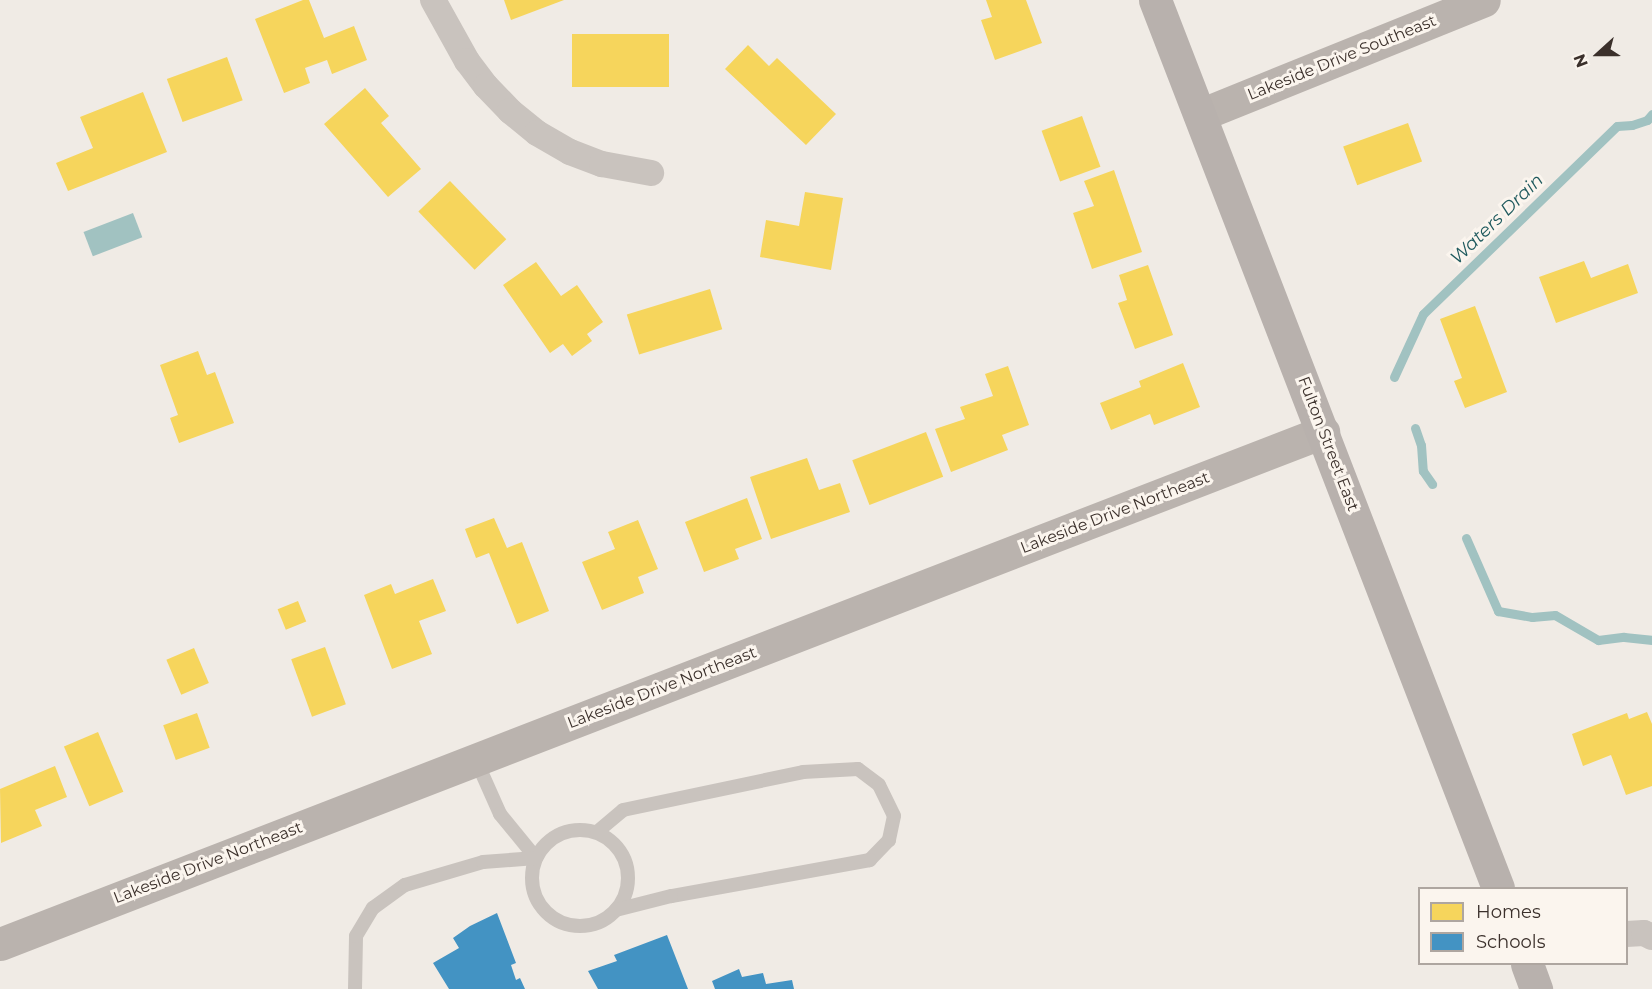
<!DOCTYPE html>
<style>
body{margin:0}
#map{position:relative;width:1652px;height:989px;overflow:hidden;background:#f0ebe5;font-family:Montserrat,sans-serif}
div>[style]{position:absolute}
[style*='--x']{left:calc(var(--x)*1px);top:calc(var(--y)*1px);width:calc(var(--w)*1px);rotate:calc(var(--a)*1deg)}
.water>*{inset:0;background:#a1c2c1;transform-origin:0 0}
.homes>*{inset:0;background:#f6d55c;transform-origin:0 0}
.schools>*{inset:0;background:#4393c3}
.stream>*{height:9px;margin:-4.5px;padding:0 4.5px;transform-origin:4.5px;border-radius:4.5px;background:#a1c2c1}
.lane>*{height:14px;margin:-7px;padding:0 7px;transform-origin:7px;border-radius:7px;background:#c9c3be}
.lane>.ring{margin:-7px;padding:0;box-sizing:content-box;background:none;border:14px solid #c9c3be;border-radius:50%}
.street>*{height:26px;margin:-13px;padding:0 13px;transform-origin:13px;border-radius:13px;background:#c9c3be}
.secondary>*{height:33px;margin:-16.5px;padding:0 16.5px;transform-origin:16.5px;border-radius:16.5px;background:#bab3ae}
.primary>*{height:33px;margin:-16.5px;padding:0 16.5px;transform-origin:16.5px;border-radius:16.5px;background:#b8b1ad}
span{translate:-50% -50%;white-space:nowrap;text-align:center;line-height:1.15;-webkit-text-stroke:6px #fbf5ee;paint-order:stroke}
.street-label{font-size:16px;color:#3b302b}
.water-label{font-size:18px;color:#1f5a5e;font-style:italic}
.legend{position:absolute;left:1418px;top:887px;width:210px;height:78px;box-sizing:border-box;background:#fbf5ee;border:2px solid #aea6a0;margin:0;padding:8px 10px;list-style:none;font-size:18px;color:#3b302b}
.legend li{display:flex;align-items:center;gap:12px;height:30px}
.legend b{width:30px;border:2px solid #aea6a0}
.north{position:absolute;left:1568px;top:24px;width:60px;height:60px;-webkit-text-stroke:4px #fbf5ee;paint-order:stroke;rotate:249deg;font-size:16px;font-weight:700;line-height:24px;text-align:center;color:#3b302b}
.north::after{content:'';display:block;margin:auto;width:21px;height:27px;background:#3b302b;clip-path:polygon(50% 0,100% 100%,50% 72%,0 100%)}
</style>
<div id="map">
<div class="water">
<div style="left:133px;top:213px;width:26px;height:53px;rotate:69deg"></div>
</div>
<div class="homes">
<div style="clip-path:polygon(303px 0,309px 0,324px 38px,354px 26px,367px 60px,332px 74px,327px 60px,305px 68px,310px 83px,284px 93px,255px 19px)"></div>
<div style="clip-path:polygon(504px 0,564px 0,511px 20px)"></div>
<div style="clip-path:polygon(986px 0,1026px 0,1042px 43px,995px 60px,981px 20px,992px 17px)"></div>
<div style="left:669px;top:34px;width:53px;height:97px;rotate:90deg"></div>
<div style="clip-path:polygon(748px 45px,769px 66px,777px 58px,836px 114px,806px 145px,725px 69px)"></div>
<div style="left:227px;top:57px;width:46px;height:64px;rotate:70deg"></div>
<div style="clip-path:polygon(365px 88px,389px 116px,381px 123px,421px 169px,388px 197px,324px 124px)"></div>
<div style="clip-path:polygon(143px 92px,167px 152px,68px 191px,56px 163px,93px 148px,80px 117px)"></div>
<div style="left:1082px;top:116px;width:54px;height:43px;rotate:70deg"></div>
<div style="left:1408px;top:123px;width:41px;height:69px;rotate:70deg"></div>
<div style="clip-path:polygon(1114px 170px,1142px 252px,1092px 269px,1073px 213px,1094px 206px,1084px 181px)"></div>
<div style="left:450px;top:181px;width:81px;height:44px;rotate:46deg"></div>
<div style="clip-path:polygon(805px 192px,843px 198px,831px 270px,760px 257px,766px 220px,799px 226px)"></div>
<div style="clip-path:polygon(1584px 261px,1591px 278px,1628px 264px,1638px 293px,1556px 323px,1539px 277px)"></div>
<div style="clip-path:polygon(536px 262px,561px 296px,577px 285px,603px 322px,587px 334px,592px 341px,572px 356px,563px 344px,550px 353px,503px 285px)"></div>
<div style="clip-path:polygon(1148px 265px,1173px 335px,1135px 349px,1118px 303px,1127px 300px,1119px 275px)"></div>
<div style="left:710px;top:289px;width:42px;height:87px;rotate:73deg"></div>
<div style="clip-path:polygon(1475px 306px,1507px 392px,1465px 408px,1454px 381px,1462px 378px,1440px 319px)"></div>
<div style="clip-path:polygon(198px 351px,207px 375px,215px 372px,234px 423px,179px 443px,170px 418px,178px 415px,160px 365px)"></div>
<div style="clip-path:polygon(1183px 363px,1200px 407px,1154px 425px,1150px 414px,1111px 430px,1100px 403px,1141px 387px,1139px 381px)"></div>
<div style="clip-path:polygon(1008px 366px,1029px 425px,1002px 435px,1008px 450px,951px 472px,935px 429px,965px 419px,960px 407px,993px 396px,985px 374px)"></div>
<div style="left:926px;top:432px;width:48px;height:79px;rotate:69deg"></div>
<div style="clip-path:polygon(807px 458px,819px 490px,840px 483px,850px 512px,771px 539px,750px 477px)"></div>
<div style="clip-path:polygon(747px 498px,762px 539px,735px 549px,739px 559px,704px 572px,685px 522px)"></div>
<div style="clip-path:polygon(494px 518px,507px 548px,522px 542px,549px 611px,517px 624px,489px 553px,476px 558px,465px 529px)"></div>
<div style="clip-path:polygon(638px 520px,658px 569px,638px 577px,644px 593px,602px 610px,582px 562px,615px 549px,608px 532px)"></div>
<div style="clip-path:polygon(433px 579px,446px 611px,419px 621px,432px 654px,392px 669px,364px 595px,391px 584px,395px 594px)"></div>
<div style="left:298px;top:601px;width:22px;height:22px;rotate:68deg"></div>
<div style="left:325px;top:647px;width:61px;height:36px;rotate:70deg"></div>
<div style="left:194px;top:648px;width:38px;height:30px;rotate:67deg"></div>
<div style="clip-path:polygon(1647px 712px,1652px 724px,1652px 786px,1626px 795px,1611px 755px,1583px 766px,1572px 734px,1627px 713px,1629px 719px)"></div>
<div style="left:197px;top:713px;width:37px;height:36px;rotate:70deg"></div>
<div style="left:98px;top:732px;width:65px;height:37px;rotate:67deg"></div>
<div style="clip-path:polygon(55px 766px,67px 797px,35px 810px,42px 826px,1px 843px,0 789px)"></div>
</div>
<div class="schools">
<div style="clip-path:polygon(497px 913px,516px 963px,511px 965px,516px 980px,520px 978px,525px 989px,449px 989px,433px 963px,459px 948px,453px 938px,470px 926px)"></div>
<div style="clip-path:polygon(667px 935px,688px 989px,598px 989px,588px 971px,617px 961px,614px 955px)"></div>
<div style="clip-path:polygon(739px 969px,742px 977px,763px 973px,766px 984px,792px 980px,794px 989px,715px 989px,712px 981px)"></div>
</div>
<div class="stream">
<div style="--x:1394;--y:377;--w:69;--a:-65.3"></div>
<div style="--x:1423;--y:314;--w:270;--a:-44.1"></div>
<div style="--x:1617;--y:126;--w:15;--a:-4"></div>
<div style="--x:1632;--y:125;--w:16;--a:-18"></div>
<div style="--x:1647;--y:120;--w:8;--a:-50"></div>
<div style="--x:1415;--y:428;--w:18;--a:71"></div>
<div style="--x:1421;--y:445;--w:26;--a:86"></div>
<div style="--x:1423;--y:471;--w:16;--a:55"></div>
<div style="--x:1466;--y:538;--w:80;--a:66.3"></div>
<div style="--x:1498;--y:611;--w:35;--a:10"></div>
<div style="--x:1532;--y:617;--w:23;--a:-5"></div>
<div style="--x:1555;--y:615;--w:50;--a:30.2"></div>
<div style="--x:1598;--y:640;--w:26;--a:-7"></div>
<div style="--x:1624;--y:637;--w:28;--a:6"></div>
</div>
<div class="lane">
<div style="--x:476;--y:760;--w:59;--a:66"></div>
<div style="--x:500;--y:814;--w:57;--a:50.7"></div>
<div class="ring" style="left:532px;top:830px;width:82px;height:82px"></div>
<div style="--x:597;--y:832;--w:34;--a:-40"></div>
<div style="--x:623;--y:810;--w:184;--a:-11.9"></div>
<div style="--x:803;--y:772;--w:55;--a:-3.1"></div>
<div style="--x:858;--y:769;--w:26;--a:37"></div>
<div style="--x:879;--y:785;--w:34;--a:64"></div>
<div style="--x:894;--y:816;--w:25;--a:102"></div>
<div style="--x:889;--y:840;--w:28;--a:134"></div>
<div style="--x:870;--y:860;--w:202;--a:169.7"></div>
<div style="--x:671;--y:896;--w:57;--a:165.7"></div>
<div style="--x:355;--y:989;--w:53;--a:-88.9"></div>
<div style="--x:356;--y:936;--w:33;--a:-59"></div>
<div style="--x:373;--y:908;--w:39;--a:-36"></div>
<div style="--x:405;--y:885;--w:81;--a:-16.4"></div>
<div style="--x:483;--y:862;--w:53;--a:-4.3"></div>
</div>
<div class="street">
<div style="--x:433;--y:0;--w:70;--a:60.9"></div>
<div style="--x:467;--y:61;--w:31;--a:53"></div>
<div style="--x:486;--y:86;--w:35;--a:46"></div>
<div style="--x:510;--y:111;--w:35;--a:39"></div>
<div style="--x:537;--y:133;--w:38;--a:30"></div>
<div style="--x:570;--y:152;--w:34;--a:21"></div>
<div style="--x:602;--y:164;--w:50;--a:10.4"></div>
<div style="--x:1626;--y:934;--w:18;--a:-3"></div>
<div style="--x:1644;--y:933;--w:9;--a:27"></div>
</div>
<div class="secondary">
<div style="--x:1200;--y:115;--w:306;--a:-22"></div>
<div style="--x:0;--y:944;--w:1419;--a:-21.16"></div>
</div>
<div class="primary">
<div style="--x:1155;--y:0;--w:952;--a:68.88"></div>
<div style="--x:1527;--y:964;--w:27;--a:70"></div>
</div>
<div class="street-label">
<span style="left:1342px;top:58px;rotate:-22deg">Lakeside Drive Southeast</span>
<span style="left:1328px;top:444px;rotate:69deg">Fulton Street East</span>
<span style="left:1115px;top:513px;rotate:-21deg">Lakeside Drive Northeast</span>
<span style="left:662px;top:688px;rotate:-21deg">Lakeside Drive Northeast</span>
<span style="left:208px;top:863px;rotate:-21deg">Lakeside Drive Northeast</span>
</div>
<div class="water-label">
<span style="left:1497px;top:219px;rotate:-44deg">Waters Drain</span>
</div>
<ul class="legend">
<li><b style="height:16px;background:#f6d55c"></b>Homes</li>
<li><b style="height:16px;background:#4393c3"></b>Schools</li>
</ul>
<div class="north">N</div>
</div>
